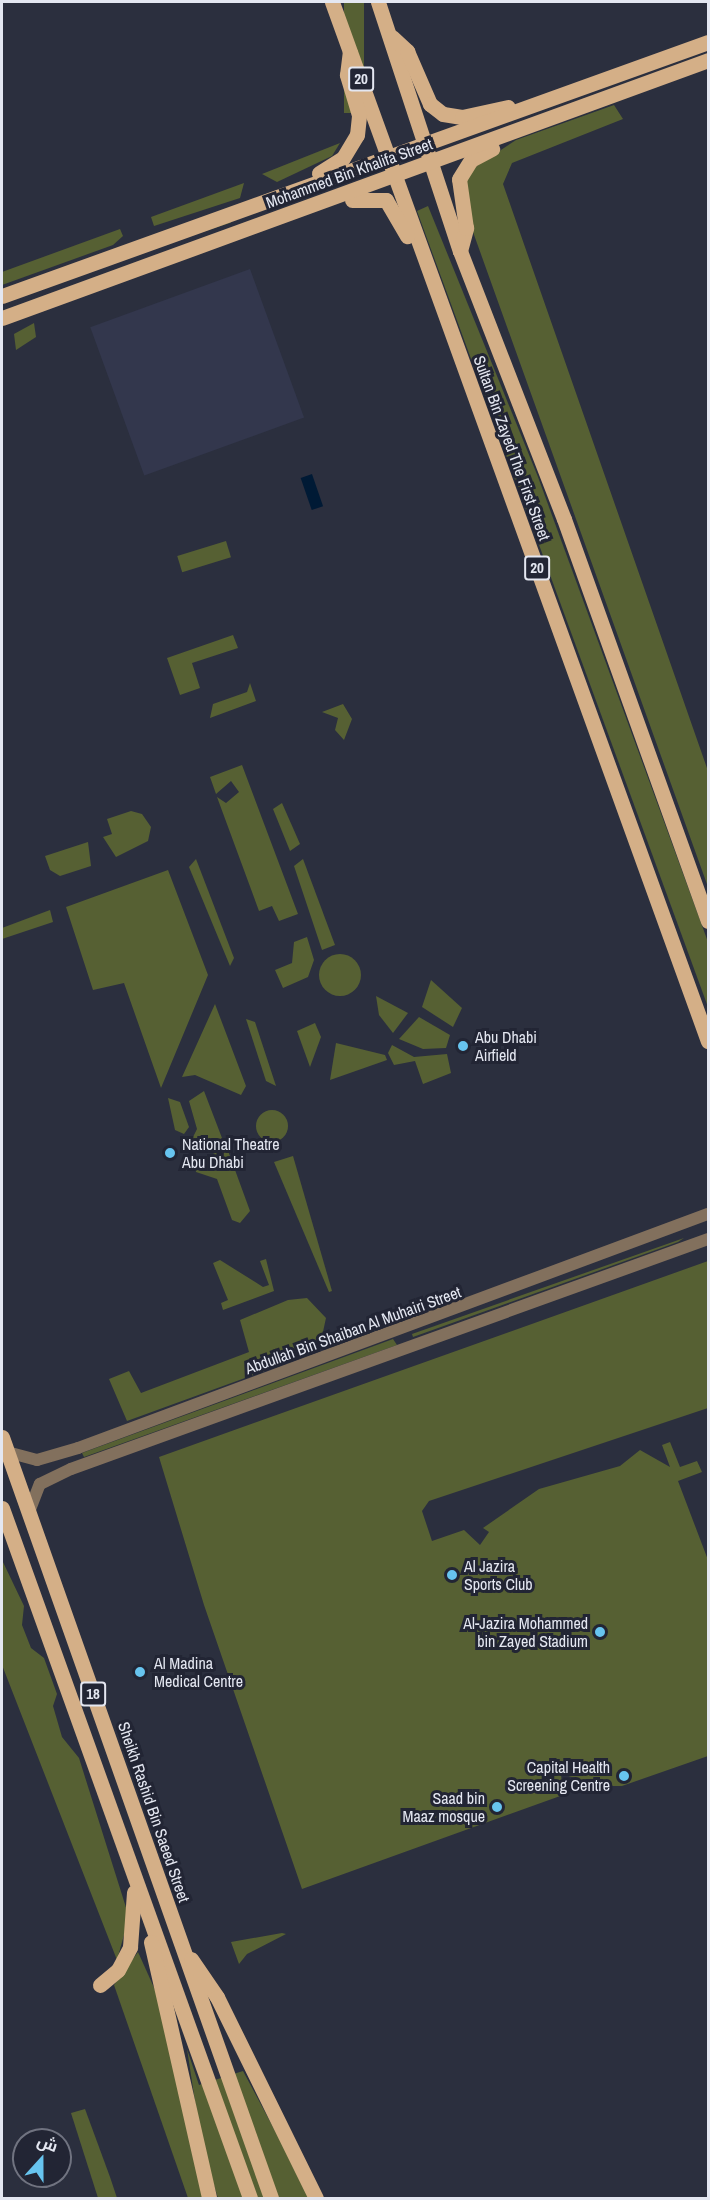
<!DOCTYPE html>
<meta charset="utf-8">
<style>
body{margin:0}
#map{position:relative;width:710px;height:2200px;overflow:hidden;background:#2b2f3e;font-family:"Archivo Narrow",Cairo,sans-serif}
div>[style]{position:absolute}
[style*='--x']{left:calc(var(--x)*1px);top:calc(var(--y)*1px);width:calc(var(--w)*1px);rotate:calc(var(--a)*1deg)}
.built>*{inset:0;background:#33374d;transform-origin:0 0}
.green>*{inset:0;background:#566033;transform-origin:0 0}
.round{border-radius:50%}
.water>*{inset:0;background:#001a35;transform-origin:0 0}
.minor>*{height:12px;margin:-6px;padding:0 6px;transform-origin:6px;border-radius:6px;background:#82705d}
.major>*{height:15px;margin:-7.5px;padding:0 7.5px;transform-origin:7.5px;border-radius:7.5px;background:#d4af87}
.dots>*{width:16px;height:16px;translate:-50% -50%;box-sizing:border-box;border:3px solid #222534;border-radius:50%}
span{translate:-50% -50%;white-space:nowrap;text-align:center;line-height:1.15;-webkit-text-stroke:6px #222534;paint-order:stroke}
.shield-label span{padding:2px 4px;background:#222534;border:2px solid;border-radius:4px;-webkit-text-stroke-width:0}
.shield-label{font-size:15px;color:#e4e7f1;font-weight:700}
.street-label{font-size:16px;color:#e4e7f1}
.poi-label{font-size:16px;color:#e4e7f1}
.left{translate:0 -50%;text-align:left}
.right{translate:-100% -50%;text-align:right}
.frame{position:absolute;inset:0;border:3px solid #e4e7f1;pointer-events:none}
.north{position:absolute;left:12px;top:2128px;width:60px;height:60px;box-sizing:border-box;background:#222534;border:2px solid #707380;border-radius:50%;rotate:21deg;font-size:16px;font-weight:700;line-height:24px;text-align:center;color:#e4e7f1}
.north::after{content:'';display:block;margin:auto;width:21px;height:27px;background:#67c4ef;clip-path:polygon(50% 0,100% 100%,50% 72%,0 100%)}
</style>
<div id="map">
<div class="built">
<div style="left:250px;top:269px;width:158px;height:170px;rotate:70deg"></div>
</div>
<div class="green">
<div style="left:344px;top:2px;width:20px;height:111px"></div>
<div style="clip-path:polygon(614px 105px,623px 119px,512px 163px,503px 184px,708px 771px,708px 887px,473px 232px,466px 185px,466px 173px,516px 140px)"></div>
<div style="clip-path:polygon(340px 143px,332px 156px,277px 182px,262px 174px)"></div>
<div style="clip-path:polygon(244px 183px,240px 198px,154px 226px,151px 217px)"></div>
<div style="clip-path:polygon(428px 206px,538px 477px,708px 942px,708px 1007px,417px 211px)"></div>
<div style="left:229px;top:217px;width:6px;height:243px;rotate:72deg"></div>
<div style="clip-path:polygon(120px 229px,123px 236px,113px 245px,2px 285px,2px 272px)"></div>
<div style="clip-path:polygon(34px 323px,36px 337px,16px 350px,14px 334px)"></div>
<div style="left:226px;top:541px;width:17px;height:51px;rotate:73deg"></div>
<div style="clip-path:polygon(233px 635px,238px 648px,192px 663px,200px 688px,180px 695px,167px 658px)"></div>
<div style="clip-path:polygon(250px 683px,256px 701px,210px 718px,213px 704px,247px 692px)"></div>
<div style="clip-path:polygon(343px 704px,352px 719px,344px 740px,335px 730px,338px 718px,322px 712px)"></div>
<div style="clip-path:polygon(242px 765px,298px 914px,279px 921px,272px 906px,259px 911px,217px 797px,226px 803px,239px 792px,231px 781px,216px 794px,210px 777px)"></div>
<div style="clip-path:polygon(282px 803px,300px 844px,290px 851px,273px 809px)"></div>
<div style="clip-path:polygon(131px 811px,142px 814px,151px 827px,148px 841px,116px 857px,103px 837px,112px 834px,107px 819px)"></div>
<div style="clip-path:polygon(88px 842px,91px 866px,60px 876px,50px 870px,45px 856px)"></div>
<div style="clip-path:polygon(196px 859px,234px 958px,230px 966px,189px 867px)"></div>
<div style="clip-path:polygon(303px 859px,335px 945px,322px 950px,294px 866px)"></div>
<div style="clip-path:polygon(168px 870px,208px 975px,161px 1088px,124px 983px,93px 990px,66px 907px)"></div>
<div style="clip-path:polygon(50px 910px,53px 922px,2px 939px,2px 928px)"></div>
<div style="clip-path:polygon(307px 937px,314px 960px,308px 977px,283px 988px,275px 970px,292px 963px,294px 942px)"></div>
<div class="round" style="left:319px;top:954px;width:42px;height:42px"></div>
<div style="clip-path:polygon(431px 980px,462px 1008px,453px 1027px,422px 1007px)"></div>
<div style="clip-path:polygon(376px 996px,408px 1013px,393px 1033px,379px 1015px)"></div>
<div style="clip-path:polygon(215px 1004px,246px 1086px,241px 1095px,195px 1075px,182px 1077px)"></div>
<div style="clip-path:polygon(419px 1017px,450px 1035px,446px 1048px,423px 1049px,399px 1039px)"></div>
<div style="clip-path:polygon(246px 1019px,255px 1022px,276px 1086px,266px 1081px)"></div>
<div style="clip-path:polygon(315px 1023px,321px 1037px,310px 1067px,297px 1031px)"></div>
<div style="clip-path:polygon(336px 1043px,385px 1055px,387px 1060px,330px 1080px)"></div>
<div style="clip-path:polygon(392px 1045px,414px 1057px,447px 1054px,451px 1073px,423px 1084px,415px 1061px,394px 1065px,388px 1053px)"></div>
<div style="clip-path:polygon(204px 1091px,222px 1138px,197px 1150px,181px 1142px,191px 1141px,197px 1129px,189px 1101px)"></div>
<div style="clip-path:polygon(168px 1098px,180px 1102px,189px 1127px,184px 1134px,175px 1130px)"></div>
<div class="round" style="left:256px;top:1110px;width:32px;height:32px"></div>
<div style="clip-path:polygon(227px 1148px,250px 1211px,240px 1223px,232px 1220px,217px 1179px,196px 1172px,194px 1162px)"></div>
<div style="clip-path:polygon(293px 1156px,332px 1291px,329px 1292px,274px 1162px)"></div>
<div style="clip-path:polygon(684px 1238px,678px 1242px,413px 1337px,412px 1334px)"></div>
<div style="clip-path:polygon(266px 1259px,274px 1291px,223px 1310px,221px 1303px,228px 1300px,213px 1263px,220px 1260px,263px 1287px,269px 1285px,260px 1261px)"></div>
<div style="clip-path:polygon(708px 1261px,708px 1408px,429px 1501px,422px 1511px,432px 1541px,464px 1530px,480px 1545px,489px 1532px,483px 1528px,539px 1489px,620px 1466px,640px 1450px,670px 1467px,662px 1445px,670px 1442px,680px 1467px,697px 1461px,702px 1472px,678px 1481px,708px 1560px,708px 1756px,622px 1786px,578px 1786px,579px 1779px,561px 1774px,563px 1795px,302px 1889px,204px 1605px,159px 1457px)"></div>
<div style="clip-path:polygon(307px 1298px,326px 1318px,321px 1341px,311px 1354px,127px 1421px,109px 1379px,129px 1371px,141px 1393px,249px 1352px,240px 1320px,288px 1300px)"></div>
<div style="clip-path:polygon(393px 1339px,397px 1345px,84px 1457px,82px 1453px)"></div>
<div style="clip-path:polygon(2px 1560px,24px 1606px,22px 1625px,31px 1648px,44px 1658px,57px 1694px,53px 1706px,62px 1737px,79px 1758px,129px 1917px,117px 1960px,2px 1665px)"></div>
<div style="clip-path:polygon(282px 1933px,286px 1934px,247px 1954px,239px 1964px,231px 1942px)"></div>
<div style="clip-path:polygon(138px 1952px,156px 1992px,205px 2198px,188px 2198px,114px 1985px)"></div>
<div style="clip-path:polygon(187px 2049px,199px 2085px,243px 2071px,311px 2198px,218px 2198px,202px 2147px)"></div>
<div style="clip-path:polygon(85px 2109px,110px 2177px,117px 2198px,98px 2198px,71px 2113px)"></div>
</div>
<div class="water">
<div style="left:312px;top:474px;width:34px;height:12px;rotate:71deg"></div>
</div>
<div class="minor">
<div style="--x:7;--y:1452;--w:31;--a:15"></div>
<div style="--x:37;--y:1460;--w:43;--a:-16.3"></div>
<div style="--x:78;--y:1448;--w:672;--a:-20.38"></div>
<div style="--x:29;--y:1512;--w:30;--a:-69"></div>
<div style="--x:40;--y:1484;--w:34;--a:-26"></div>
<div style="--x:71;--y:1469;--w:677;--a:-19.85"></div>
</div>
<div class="major">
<div style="--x:332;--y:2;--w:1105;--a:70.11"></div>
<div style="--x:378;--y:2;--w:262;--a:71.8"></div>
<div style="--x:460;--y:251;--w:287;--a:68.8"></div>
<div style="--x:564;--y:519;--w:427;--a:70.3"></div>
<div style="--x:392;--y:37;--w:21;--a:43"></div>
<div style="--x:407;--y:51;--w:58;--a:66.5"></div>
<div style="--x:430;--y:104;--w:16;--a:38"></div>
<div style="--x:443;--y:114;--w:19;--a:9"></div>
<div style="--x:462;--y:117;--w:47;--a:-12.3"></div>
<div style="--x:319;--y:173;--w:28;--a:-32"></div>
<div style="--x:343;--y:158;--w:27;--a:-59"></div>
<div style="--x:357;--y:135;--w:20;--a:-84"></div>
<div style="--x:359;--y:115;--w:42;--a:-106.7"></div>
<div style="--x:347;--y:75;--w:23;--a:-83"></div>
<div style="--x:352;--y:200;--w:34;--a:0"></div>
<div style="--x:386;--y:200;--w:42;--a:59.7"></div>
<div style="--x:460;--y:251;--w:24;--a:-75"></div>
<div style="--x:466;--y:228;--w:49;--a:-98.1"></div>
<div style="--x:459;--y:179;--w:22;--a:-58"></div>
<div style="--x:471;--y:160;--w:24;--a:-28"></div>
<div style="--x:2;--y:296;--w:750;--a:-19.79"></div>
<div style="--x:2;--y:318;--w:752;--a:-20.07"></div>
<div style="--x:2;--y:1437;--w:807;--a:70.53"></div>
<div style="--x:2;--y:1508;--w:733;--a:70.23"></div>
<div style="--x:151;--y:1942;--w:262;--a:77.2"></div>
<div style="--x:191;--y:1959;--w:46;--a:55.6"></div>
<div style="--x:217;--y:1997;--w:224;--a:63.8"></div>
<div style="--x:100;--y:1985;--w:23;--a:-40"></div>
<div style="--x:118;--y:1970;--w:26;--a:-62"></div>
<div style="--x:130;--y:1947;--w:55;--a:-85.8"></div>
</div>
<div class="dots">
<div style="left:463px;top:1046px;background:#67c4ef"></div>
<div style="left:170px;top:1153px;background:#67c4ef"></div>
<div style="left:452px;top:1575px;background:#67c4ef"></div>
<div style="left:600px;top:1632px;background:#67c4ef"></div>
<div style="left:140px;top:1672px;background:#67c4ef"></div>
<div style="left:624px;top:1776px;background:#67c4ef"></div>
<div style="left:497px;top:1807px;background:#67c4ef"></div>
</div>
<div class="shield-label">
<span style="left:361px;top:79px">20</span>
<span style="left:537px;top:568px">20</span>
<span style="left:93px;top:1694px">18</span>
</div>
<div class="street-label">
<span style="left:349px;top:173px;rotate:-20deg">Mohammed Bin Khalifa Street</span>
<span style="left:512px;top:448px;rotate:70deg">Sultan Bin Zayed The First Street</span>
<span style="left:353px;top:1330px;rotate:-20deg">Abdullah Bin Shaiban Al Muhairi Street</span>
<span style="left:154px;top:1812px;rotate:71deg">Sheikh Rashid Bin Saeed Street</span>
</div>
<div class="poi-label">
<span class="left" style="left:475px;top:1046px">Abu Dhabi<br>Airfield</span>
<span class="left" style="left:182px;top:1153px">National Theatre<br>Abu Dhabi</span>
<span class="left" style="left:464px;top:1575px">Al Jazira<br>Sports Club</span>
<span class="right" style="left:588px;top:1632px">Al-Jazira Mohammed<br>bin Zayed Stadium</span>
<span class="left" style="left:154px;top:1672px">Al Madina<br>Medical Centre</span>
<span class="right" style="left:610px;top:1776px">Capital Health<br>Screening Centre</span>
<span class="right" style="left:485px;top:1807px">Saad bin<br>Maaz mosque</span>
</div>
<div class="frame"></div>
<div class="north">ش</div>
</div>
